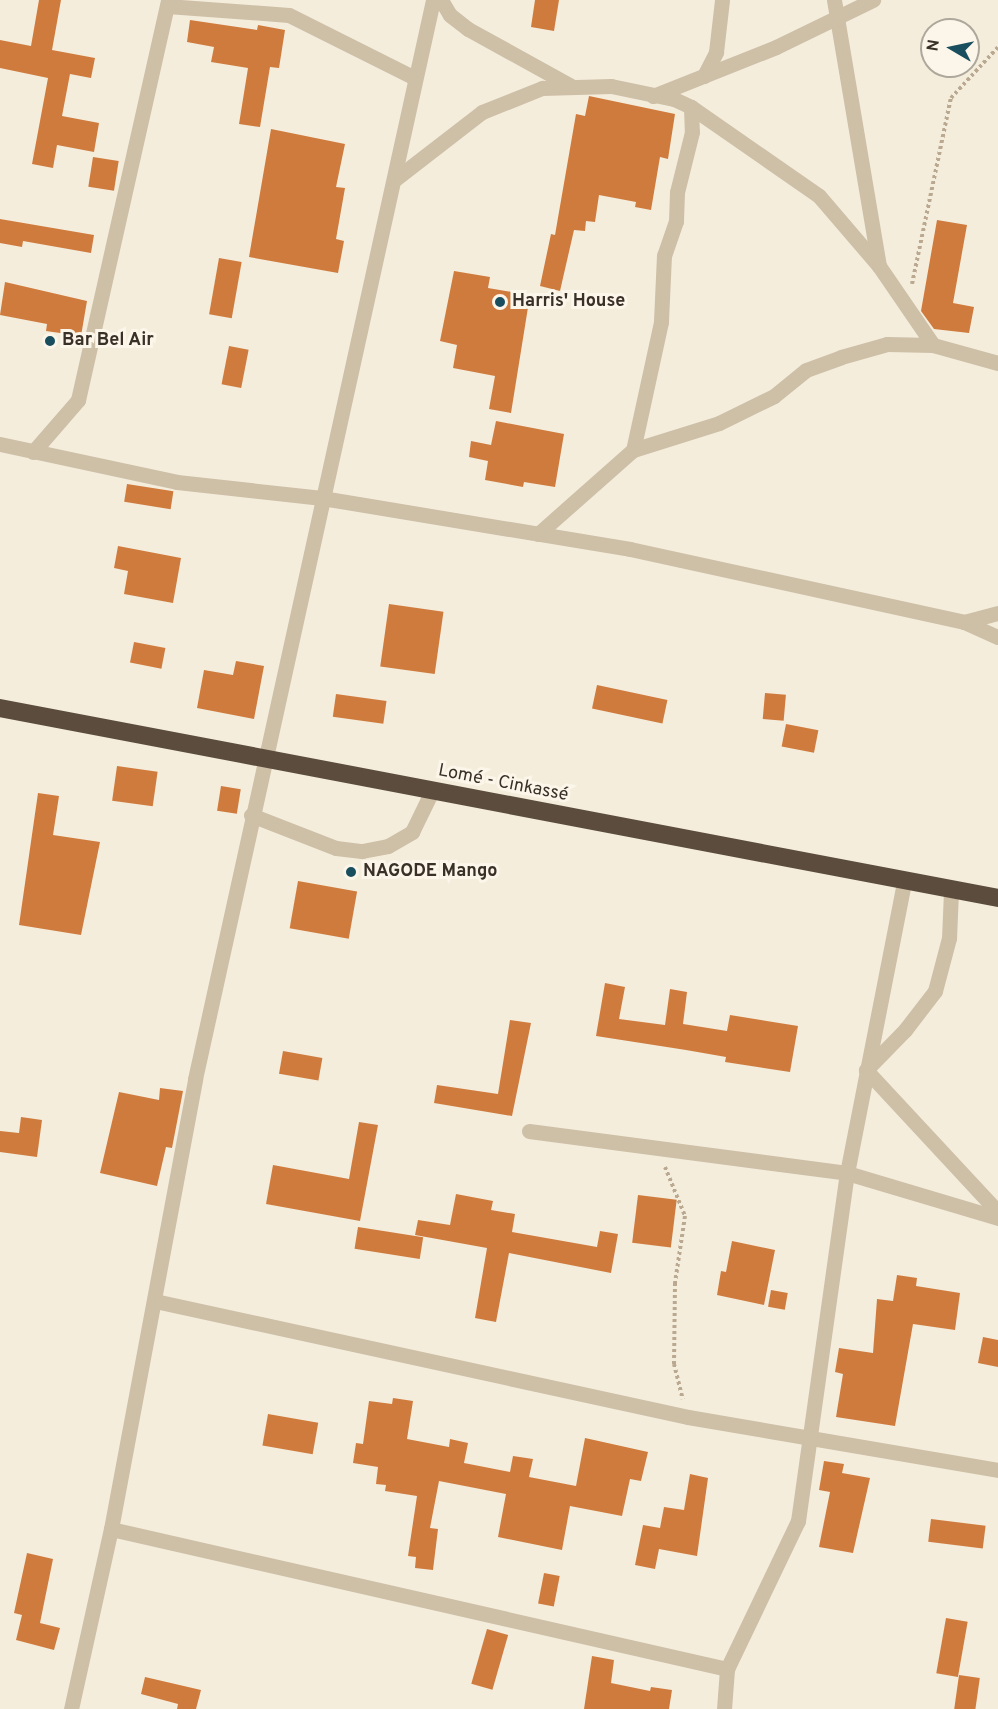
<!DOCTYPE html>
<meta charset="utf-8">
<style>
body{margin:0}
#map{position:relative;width:998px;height:1709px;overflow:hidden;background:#f4eddc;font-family:Overpass,sans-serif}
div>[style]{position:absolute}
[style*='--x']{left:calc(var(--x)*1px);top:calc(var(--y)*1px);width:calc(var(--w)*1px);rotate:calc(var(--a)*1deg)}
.building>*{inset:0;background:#d07b3e;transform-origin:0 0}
.path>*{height:4px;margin-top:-2px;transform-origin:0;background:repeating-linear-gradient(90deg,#baa990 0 3px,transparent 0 6px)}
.minor>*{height:15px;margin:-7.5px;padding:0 7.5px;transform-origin:7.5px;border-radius:7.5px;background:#cebfa7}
.highway>*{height:18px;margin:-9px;padding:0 9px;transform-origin:9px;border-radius:9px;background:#5b4c3e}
.dots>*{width:16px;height:16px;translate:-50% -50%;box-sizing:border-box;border:3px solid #fbf6e9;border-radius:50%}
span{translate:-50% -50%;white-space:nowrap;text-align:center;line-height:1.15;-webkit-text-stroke:6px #fbf6e9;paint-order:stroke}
.poi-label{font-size:18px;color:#393028;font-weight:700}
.left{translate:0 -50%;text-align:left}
.street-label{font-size:18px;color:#393028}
.north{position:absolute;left:920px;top:18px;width:60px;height:60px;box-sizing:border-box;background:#fbf6e9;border:2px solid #ada79c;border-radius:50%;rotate:279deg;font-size:16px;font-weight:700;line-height:24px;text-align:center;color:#393028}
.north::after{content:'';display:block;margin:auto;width:21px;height:27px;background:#194e5f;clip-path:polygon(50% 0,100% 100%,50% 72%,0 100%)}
</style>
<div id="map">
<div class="building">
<div style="clip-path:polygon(39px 0,61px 0,52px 50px,95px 58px,91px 78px,70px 74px,62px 116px,99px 123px,94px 152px,57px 145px,53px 168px,32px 164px,48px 78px,0 68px,0 40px,31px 46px)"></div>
<div style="clip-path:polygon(535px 0,559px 0,554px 31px,531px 27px)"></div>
<div style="clip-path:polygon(190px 20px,257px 30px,258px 25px,285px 30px,279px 68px,270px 67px,260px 127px,239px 124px,248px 68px,211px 62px,214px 47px,187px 42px)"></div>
<div style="clip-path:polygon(589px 96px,675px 114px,668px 159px,660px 157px,651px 210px,635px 207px,636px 202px,599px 195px,595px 222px,586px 221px,585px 231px,574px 230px,560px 291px,540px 286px,551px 234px,555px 235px,576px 114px,585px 116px)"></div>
<div style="clip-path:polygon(271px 129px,345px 144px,336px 187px,345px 188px,336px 239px,344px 241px,338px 273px,249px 257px)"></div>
<div style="left:93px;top:157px;width:26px;height:30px;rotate:9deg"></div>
<div style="clip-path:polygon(0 219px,94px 235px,91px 253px,23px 241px,22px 247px,0 243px)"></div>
<div style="clip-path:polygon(937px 220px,967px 225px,953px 303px,974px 307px,969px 333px,934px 329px,921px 311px)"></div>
<div style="left:219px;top:258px;width:23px;height:57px;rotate:10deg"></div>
<div style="clip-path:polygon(454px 271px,490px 277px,488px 288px,530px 295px,511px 413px,489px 409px,495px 376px,453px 368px,457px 345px,440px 341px)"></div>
<div style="clip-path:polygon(5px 282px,87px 301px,81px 336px,46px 331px,47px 324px,0 315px)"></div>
<div style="left:229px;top:346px;width:20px;height:39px;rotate:11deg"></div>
<div style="clip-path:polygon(496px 421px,564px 434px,555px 487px,524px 482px,523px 487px,485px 480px,488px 461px,469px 457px,471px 441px,491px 445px)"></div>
<div style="left:127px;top:484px;width:47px;height:18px;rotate:9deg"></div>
<div style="clip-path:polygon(118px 546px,181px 558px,173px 603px,124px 594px,128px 571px,114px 568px)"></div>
<div style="left:389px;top:604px;width:55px;height:63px;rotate:8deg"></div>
<div style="left:134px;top:642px;width:32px;height:21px;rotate:11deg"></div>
<div style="clip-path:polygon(236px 661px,264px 666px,254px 719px,197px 708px,204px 670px,233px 675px)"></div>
<div style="left:597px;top:685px;width:72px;height:24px;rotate:12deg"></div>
<div style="left:765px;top:693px;width:21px;height:26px;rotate:5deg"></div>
<div style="left:336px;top:694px;width:51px;height:23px;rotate:8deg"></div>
<div style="left:786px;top:724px;width:33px;height:23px;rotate:11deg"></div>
<div style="left:117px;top:766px;width:41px;height:35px;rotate:8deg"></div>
<div style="left:221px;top:786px;width:20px;height:25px;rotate:9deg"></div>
<div style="clip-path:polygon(38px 793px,59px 796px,53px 835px,100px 842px,81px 935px,19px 925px)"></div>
<div style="left:298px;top:881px;width:60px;height:48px;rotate:10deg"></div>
<div style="clip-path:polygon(605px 983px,625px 987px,619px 1019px,665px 1025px,670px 989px,687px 992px,683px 1024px,727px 1031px,730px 1015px,798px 1026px,790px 1072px,725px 1062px,726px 1057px,686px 1050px,596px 1036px)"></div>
<div style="clip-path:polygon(510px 1020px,531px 1023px,512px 1116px,434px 1103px,437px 1085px,498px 1094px)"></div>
<div style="left:283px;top:1051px;width:40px;height:23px;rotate:10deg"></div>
<div style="clip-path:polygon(160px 1088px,183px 1091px,172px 1148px,166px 1147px,157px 1186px,100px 1173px,119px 1092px,159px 1100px)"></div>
<div style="clip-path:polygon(21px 1117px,42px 1120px,37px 1157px,0 1152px,0 1131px,19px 1133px)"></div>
<div style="clip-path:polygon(359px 1122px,378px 1125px,360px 1221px,266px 1204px,273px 1165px,349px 1179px)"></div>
<div style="clip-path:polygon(456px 1194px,493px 1201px,491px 1210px,515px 1214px,512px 1232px,597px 1247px,600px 1231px,618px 1234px,611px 1273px,509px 1253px,496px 1322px,475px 1318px,487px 1248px,415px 1235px,418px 1220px,450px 1225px)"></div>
<div style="left:638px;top:1195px;width:39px;height:48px;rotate:7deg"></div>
<div style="left:358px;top:1227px;width:66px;height:22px;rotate:9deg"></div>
<div style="clip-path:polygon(732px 1241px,775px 1250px,764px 1305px,717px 1295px,721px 1271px,726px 1272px)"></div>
<div style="clip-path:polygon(897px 1275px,917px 1278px,916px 1286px,960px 1293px,955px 1330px,913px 1324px,895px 1426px,836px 1417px,843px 1374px,835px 1372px,839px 1348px,873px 1353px,877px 1299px,893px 1301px)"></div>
<div style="left:771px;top:1290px;width:17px;height:17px;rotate:10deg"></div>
<div style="clip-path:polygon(983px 1337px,998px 1340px,998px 1367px,978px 1363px)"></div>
<div style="clip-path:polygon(393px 1398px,413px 1401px,407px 1439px,449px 1447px,450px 1439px,468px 1443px,464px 1463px,510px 1472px,513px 1456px,533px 1459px,529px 1477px,576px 1486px,585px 1438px,648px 1452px,641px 1481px,630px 1479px,622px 1516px,570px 1506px,562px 1550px,498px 1537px,506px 1494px,439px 1481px,430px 1528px,438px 1529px,433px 1570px,415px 1568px,416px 1557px,408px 1556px,417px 1496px,385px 1491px,386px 1485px,376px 1484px,378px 1467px,353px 1463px,356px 1443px,363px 1444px,369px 1401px,392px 1404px)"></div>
<div style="left:268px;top:1414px;width:51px;height:32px;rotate:10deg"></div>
<div style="clip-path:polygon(824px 1461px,844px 1464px,842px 1473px,870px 1478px,853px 1553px,819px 1547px,830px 1492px,819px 1490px)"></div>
<div style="clip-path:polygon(690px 1474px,708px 1478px,697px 1556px,659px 1549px,655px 1569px,635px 1565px,643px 1525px,660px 1528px,664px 1507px,684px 1510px)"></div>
<div style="left:931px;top:1519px;width:55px;height:23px;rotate:7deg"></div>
<div style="clip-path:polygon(27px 1553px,53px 1559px,40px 1623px,60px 1628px,54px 1650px,16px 1640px,22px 1615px,14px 1613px)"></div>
<div style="left:544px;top:1573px;width:16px;height:31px;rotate:11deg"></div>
<div style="left:946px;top:1618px;width:22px;height:56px;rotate:10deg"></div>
<div style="left:487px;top:1629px;width:22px;height:57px;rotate:16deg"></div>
<div style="clip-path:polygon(592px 1656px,614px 1660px,611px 1683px,650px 1691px,651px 1687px,672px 1690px,669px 1709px,584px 1709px)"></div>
<div style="left:959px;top:1675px;width:21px;height:35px;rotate:8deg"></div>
<div style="clip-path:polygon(145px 1677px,201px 1690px,196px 1709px,177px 1709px,178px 1704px,141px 1694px)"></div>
</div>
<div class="path">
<div style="--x:912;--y:284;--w:190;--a:-78.2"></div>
<div style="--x:951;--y:98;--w:69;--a:-47.3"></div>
<div style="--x:665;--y:1167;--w:53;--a:67.8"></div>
<div style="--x:685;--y:1216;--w:68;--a:98.5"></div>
<div style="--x:675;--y:1283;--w:81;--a:90.7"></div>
<div style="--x:674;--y:1364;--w:36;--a:76"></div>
</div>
<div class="minor">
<div style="--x:441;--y:0;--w:17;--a:59"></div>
<div style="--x:450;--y:15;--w:23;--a:38"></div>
<div style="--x:468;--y:29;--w:120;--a:28.9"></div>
<div style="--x:834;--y:0;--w:270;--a:80.4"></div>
<div style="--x:167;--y:6;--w:122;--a:4.2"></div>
<div style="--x:289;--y:15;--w:141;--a:26.6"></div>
<div style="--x:704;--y:76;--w:27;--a:-63"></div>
<div style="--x:716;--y:52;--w:52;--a:-83.4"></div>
<div style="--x:653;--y:96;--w:132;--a:-21.7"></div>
<div style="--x:776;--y:47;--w:108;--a:-25.9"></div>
<div style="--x:691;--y:107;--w:156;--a:34.8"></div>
<div style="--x:819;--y:196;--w:92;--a:49.4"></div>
<div style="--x:879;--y:266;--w:96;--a:55.6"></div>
<div style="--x:394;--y:180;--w:111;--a:-37.7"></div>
<div style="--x:482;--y:112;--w:65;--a:-21.8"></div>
<div style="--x:542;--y:88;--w:69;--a:-1.7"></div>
<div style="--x:611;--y:86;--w:64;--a:11.7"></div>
<div style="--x:674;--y:99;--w:19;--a:25"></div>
<div style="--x:691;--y:107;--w:25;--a:88"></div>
<div style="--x:692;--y:132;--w:62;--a:104"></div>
<div style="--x:677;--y:192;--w:29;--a:92"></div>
<div style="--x:676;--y:221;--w:36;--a:109"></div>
<div style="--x:664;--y:255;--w:67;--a:92.6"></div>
<div style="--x:661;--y:322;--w:131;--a:102.3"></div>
<div style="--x:0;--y:444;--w:181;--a:12.1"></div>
<div style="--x:177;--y:482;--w:146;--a:6.3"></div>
<div style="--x:322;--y:498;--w:312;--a:9.4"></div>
<div style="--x:630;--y:549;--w:342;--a:12.3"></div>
<div style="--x:964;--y:622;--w:37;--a:24"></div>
<div style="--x:33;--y:452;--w:69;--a:-49.1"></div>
<div style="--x:78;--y:400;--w:410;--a:-77.3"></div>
<div style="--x:538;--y:534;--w:127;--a:-41.5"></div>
<div style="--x:633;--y:450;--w:90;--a:-17.4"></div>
<div style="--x:719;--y:423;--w:61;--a:-26.1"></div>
<div style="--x:774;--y:396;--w:41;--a:-39.1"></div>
<div style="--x:806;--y:370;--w:37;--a:-20"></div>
<div style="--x:841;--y:357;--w:48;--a:-15.8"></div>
<div style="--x:887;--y:344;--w:46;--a:1.2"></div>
<div style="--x:933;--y:345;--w:67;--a:15.5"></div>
<div style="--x:964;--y:622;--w:35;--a:-15"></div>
<div style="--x:251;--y:815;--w:91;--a:21.2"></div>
<div style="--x:336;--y:848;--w:26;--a:7"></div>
<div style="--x:362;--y:851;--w:26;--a:-11"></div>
<div style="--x:388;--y:846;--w:28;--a:-30"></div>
<div style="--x:412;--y:832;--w:46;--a:-64"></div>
<div style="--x:951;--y:891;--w:47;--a:92.4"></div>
<div style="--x:949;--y:938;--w:55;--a:104.8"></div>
<div style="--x:935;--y:991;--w:49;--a:127.6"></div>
<div style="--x:905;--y:1030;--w:56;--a:134.3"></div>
<div style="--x:866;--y:1070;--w:194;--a:47.1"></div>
<div style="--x:529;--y:1131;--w:321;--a:7.5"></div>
<div style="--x:847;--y:1173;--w:158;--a:16.6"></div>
<div style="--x:155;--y:1301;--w:545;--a:12.28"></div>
<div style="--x:688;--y:1417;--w:314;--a:9.7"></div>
<div style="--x:111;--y:1529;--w:632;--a:12.8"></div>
<div style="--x:71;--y:1709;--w:184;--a:-77.5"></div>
<div style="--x:111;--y:1529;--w:458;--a:-79.4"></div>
<div style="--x:195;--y:1079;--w:1105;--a:-77.56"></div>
<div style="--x:724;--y:1709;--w:40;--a:-85.7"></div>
<div style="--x:727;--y:1669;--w:164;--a:-64.4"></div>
<div style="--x:798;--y:1521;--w:351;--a:-82"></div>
<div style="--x:847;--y:1173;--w:296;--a:-78.9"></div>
</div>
<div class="highway">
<div style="--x:0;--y:708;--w:1016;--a:10.78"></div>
</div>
<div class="dots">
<div style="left:500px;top:302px;background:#194e5f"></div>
<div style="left:50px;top:341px;background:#194e5f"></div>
<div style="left:351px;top:872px;background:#194e5f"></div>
</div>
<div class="poi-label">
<span class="left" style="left:512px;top:302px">Harris' House</span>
<span class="left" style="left:62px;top:341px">Bar Bel Air</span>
<span class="left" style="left:363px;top:872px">NAGODE Mango</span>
</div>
<div class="street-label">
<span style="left:503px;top:784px;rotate:11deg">Lomé - Cinkassé</span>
</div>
<div class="north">N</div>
</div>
